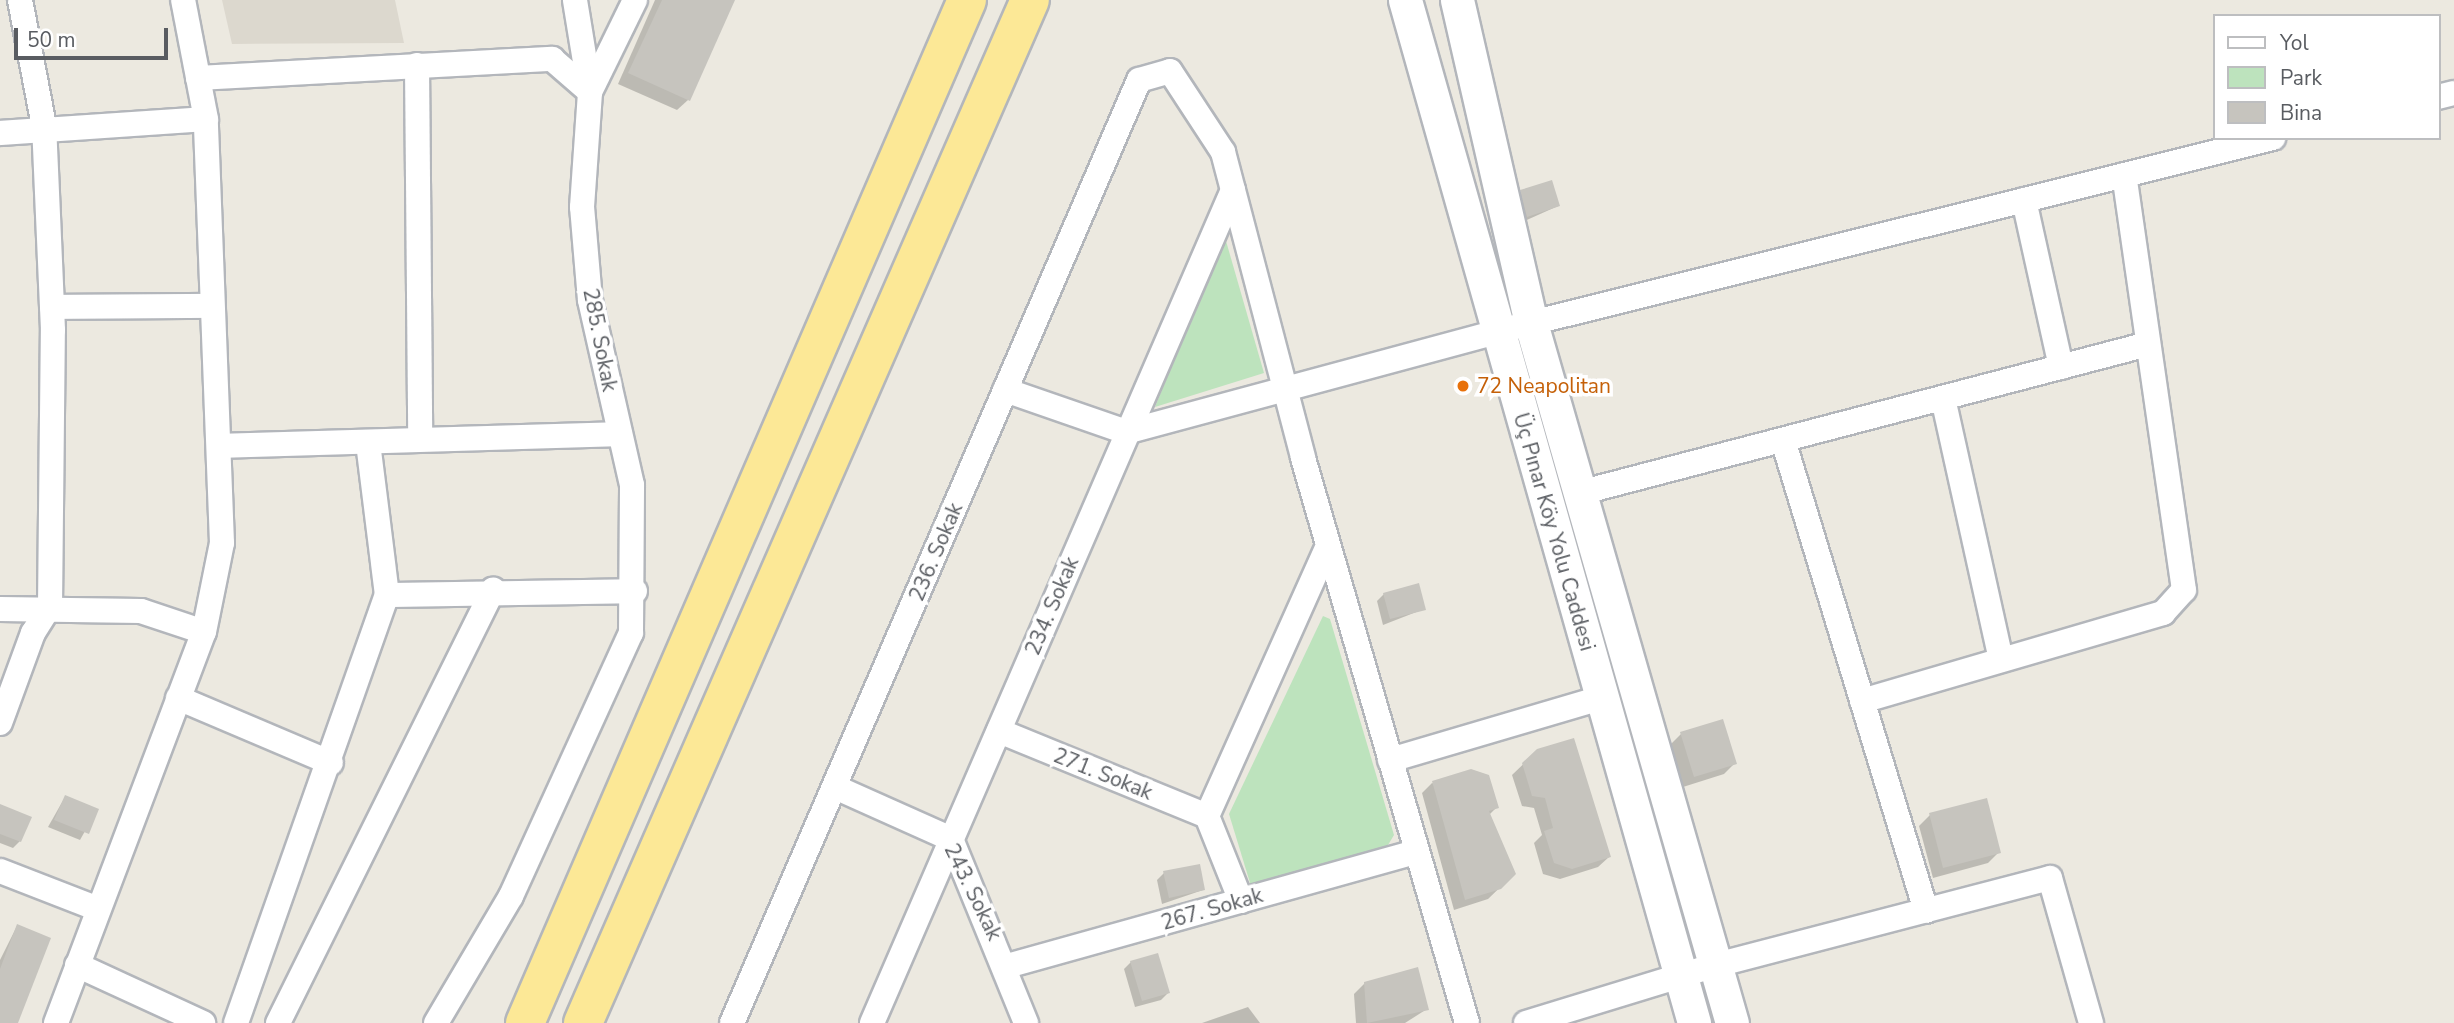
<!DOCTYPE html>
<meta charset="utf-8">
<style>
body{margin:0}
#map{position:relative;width:2454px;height:1023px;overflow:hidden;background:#ece9e0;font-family:"Nunito Sans",sans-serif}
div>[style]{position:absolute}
.education>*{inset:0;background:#dcd8ce}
.green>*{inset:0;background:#bde3bd}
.shadow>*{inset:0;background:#0003}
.building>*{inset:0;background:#c6c4be}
.roads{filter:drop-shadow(2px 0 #b3b6bb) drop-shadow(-2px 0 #b3b6bb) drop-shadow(0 2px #b3b6bb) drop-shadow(0 -2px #b3b6bb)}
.minor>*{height:24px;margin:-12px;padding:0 12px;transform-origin:12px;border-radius:12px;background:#fff}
.secondary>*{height:33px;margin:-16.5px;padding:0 16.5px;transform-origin:16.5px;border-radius:16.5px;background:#fff}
.trunk>*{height:38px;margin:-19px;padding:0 19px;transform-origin:19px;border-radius:19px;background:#fce896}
.dots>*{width:19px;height:19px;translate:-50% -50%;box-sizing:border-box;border:4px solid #fff;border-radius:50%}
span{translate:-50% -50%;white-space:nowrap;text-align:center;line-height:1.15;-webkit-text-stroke:7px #fff;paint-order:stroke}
.street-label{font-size:21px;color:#595c61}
.food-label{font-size:21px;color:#c56008}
.left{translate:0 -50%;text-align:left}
.legend{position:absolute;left:2213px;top:14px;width:228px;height:126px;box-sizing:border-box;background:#fff;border:2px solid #bdbec0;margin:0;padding:9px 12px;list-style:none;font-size:21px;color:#595c61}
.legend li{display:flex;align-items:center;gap:14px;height:35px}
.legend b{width:35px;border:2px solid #bdbec0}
.scale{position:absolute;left:14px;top:28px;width:154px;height:32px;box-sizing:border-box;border:4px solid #595c61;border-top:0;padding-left:9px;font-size:21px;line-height:24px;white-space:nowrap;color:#595c61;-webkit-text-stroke:5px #fff;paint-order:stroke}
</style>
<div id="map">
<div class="education">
<i style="clip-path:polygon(222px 0,395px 0,404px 43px,232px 44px)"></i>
</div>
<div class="green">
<i style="clip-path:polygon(1224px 234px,1264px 373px,1155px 407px)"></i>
<i style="clip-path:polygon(1323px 616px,1330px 619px,1394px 835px,1385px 850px,1251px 886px,1229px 814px)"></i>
</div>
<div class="shadow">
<i style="clip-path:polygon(655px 0,732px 0,688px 100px,677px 110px,618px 84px)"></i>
<i style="clip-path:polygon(1521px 192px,1558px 206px,1520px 223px,1514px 199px)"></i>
<i style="clip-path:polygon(1384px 594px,1424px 609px,1383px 625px,1377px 601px)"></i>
<i style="clip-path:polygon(1681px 734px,1735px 763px,1724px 774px,1683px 787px,1670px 745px)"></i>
<i style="clip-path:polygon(1538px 750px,1609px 857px,1598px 867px,1560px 879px,1543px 874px,1534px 843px,1542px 835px,1534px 808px,1522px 806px,1512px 775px)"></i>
<i style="clip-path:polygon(1432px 783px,1497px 807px,1489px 815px,1514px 874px,1488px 899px,1454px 910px,1422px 793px)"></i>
<i style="clip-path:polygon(65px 797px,97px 810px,80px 840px,48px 827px)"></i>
<i style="clip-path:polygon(0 806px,20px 841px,13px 848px,0 843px)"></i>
<i style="clip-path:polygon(1930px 815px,1999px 852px,1988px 863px,1933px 878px,1919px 826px)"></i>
<i style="clip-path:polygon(1164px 873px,1203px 890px,1162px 904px,1157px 880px)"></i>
<i style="clip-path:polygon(17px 926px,16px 1023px,0 1023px,0 960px)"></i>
<i style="clip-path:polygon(1131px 962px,1168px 993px,1161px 1000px,1135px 1007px,1124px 969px)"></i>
<i style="clip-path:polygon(1365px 983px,1427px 1009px,1405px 1023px,1356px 1023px,1354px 994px)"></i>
<i style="clip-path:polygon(1248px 1007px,1260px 1023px,1202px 1023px)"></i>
</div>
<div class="building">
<i style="clip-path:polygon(662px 0,735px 0,690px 101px,628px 73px)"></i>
<i style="clip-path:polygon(1552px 180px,1560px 206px,1527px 217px,1520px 190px)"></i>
<i style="clip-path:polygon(1419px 583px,1426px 610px,1390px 619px,1383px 593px)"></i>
<i style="clip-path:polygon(1723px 719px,1737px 764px,1694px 777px,1680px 732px)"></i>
<i style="clip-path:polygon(1574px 738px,1611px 857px,1572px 869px,1554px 863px,1544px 831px,1553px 828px,1545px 798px,1532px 796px,1522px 763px,1537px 749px)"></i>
<i style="clip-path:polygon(1471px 769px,1489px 775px,1499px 808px,1489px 811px,1516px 874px,1501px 889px,1465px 900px,1432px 781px)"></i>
<i style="clip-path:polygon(65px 795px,99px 809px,89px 834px,54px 820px)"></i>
<i style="clip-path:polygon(1987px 798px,2001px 853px,1943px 868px,1929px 813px)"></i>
<i style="clip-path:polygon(0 804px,32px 817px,21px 842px,0 834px)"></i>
<i style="clip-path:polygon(1200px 864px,1205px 890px,1169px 898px,1163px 871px)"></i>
<i style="clip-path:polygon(17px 924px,51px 938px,18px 1023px,0 1023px,0 969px)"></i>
<i style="clip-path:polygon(1158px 953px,1170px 993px,1142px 1001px,1130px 961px)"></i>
<i style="clip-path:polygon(1418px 967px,1429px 1010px,1367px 1023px,1364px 982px)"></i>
</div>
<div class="roads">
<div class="minor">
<i style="left:417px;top:65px;width:374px;rotate:89.5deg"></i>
<i style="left:198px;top:78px;width:355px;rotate:-3.1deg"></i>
<i style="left:552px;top:59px;width:50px;rotate:41deg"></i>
<i style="left:590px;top:92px;width:102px;rotate:-63.9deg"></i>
<i style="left:2438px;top:97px;width:16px;rotate:-14deg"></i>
<i style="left:0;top:133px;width:206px;rotate:-3.9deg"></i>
<i style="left:2024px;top:200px;width:171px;rotate:77.5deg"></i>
<i style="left:52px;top:307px;width:160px;rotate:-0.4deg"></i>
<i style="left:1005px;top:390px;width:128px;rotate:19.1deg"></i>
<i style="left:1126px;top:432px;width:419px;rotate:-15.1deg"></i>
<i style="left:1531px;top:323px;width:765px;rotate:-14deg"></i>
<i style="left:1943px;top:398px;width:268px;rotate:77.5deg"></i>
<i style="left:1783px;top:440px;width:492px;rotate:73.1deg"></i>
<i style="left:220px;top:446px;width:400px;rotate:-1.7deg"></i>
<i style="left:1579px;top:493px;width:588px;rotate:-14.67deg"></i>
<i style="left:387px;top:595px;width:248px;rotate:-0.9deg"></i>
<i style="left:0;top:609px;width:141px;rotate:0.8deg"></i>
<i style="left:141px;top:611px;width:66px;rotate:18.4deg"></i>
<i style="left:178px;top:698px;width:166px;rotate:23deg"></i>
<i style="left:1862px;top:701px;width:314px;rotate:-16.3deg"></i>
<i style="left:2163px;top:613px;width:31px;rotate:-48deg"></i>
<i style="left:2184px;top:590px;width:419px;rotate:-98.2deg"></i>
<i style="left:0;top:723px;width:96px;rotate:-69.9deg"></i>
<i style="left:33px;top:633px;width:32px;rotate:-58deg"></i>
<i style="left:50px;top:606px;width:276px;rotate:-89.4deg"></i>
<i style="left:53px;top:330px;width:204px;rotate:-92.5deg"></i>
<i style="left:44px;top:126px;width:128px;rotate:-100.8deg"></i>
<i style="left:999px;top:731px;width:225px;rotate:22.2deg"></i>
<i style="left:1390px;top:760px;width:220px;rotate:-16.4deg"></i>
<i style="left:835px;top:787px;width:127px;rotate:24.1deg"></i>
<i style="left:951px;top:839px;width:199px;rotate:67.8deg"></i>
<i style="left:0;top:871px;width:105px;rotate:21.2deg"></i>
<i style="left:1241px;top:901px;width:92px;rotate:-111.8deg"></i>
<i style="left:1207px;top:816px;width:296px;rotate:-65.9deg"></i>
<i style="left:77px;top:965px;width:139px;rotate:24.7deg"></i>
<i style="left:1007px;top:966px;width:425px;rotate:-15.6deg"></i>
<i style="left:56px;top:1023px;width:418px;rotate:-69.3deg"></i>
<i style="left:204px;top:632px;width:91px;rotate:-78.6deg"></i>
<i style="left:222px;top:543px;width:424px;rotate:-92.2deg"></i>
<i style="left:206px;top:119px;width:121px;rotate:-100.9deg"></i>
<i style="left:236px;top:1023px;width:454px;rotate:-70.6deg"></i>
<i style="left:387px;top:595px;width:153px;rotate:-97.1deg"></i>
<i style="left:278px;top:1023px;width:484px;rotate:-63.6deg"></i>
<i style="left:436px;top:1023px;width:147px;rotate:-59.4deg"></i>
<i style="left:511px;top:896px;width:289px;rotate:-65.5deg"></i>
<i style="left:631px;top:633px;width:148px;rotate:-89.6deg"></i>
<i style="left:632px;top:485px;width:190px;rotate:-102.8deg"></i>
<i style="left:590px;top:300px;width:93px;rotate:-94.9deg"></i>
<i style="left:582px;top:207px;width:115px;rotate:-86deg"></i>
<i style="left:590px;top:92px;width:93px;rotate:-99.3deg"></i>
<i style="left:732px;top:1023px;width:1027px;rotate:-66.65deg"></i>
<i style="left:1139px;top:80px;width:32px;rotate:-16deg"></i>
<i style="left:1170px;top:71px;width:97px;rotate:56.8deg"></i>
<i style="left:1223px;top:152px;width:316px;rotate:75.3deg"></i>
<i style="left:1303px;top:458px;width:588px;rotate:73.81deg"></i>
<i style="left:872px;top:1023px;width:908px;rotate:-66.57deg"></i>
<i style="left:1526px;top:1023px;width:199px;rotate:-17deg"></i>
<i style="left:1716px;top:965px;width:345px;rotate:-14.6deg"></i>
<i style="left:2050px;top:878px;width:151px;rotate:74.2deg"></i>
</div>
<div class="secondary">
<i style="left:1405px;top:0;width:1063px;rotate:74.22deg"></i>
<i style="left:1457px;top:0;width:331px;rotate:77.1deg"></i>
<i style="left:1531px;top:323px;width:728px;rotate:73.98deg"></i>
</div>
<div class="trunk">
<i style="left:525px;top:1023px;width:1114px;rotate:-66.63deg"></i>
<i style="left:583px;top:1023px;width:1116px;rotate:-66.4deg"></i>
</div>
</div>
<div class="dots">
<i style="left:1463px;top:386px;background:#e8710a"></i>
</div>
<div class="street-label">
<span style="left:600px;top:340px;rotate:79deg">285. Sokak</span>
<span style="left:1554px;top:532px;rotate:74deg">Üç Pınar Köy Yolu Caddesi</span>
<span style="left:936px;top:552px;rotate:-67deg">236. Sokak</span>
<span style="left:1052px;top:606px;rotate:-67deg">234. Sokak</span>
<span style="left:1103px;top:774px;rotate:22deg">271. Sokak</span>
<span style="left:973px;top:892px;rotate:64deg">243. Sokak</span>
<span style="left:1212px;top:909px;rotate:-16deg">267. Sokak</span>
</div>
<div class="food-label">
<span class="left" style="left:1477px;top:386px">72 Neapolitan</span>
</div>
<ul class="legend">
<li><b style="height:9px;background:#fff"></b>Yol</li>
<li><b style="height:19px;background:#bde3bd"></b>Park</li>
<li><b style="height:19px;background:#c6c4be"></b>Bina</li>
</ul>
<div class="scale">50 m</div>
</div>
